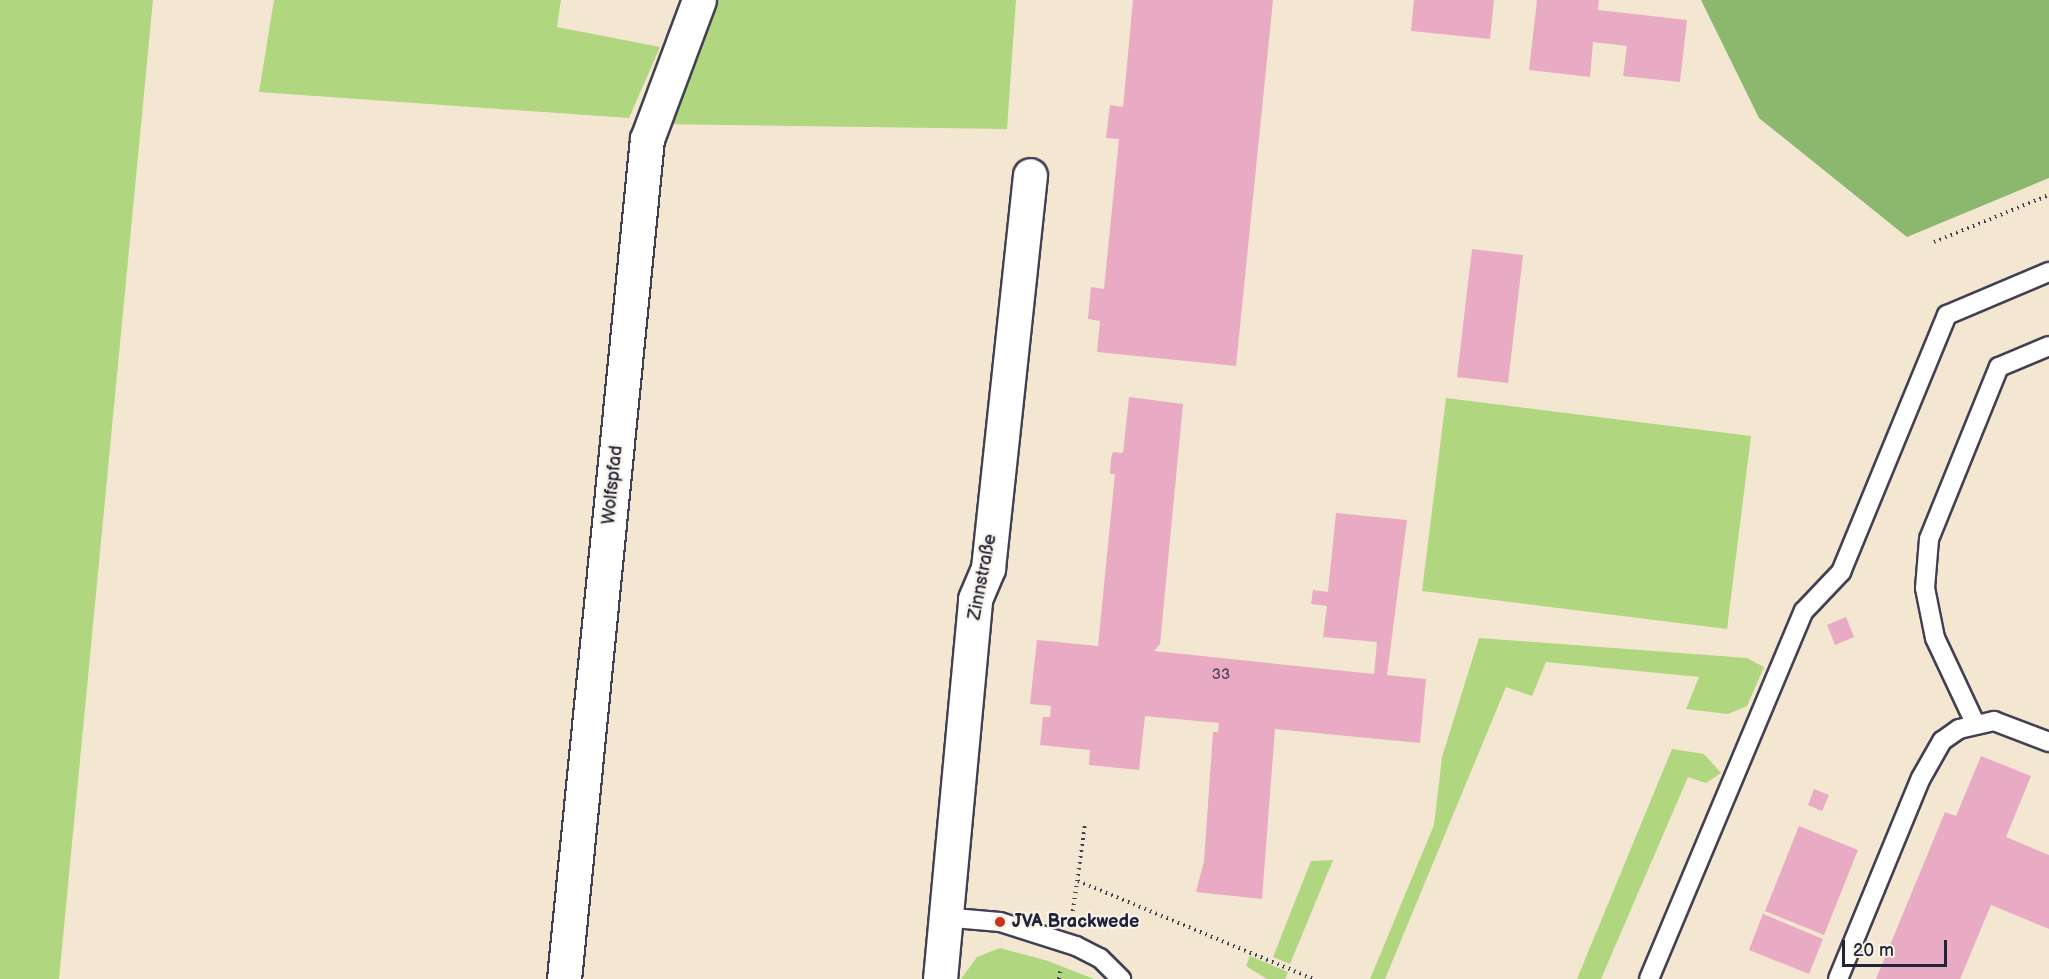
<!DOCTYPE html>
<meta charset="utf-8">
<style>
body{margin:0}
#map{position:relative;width:2049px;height:979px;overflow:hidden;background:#f4e7d2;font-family:"Balsamiq Sans",sans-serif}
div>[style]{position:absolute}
.green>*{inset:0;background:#b0d680}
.forest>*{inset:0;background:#8cb76e}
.building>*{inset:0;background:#e9aac3}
.path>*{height:4px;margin-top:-2px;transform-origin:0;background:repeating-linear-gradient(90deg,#424052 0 1.5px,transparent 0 6px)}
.roads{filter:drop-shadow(2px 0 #424052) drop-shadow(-2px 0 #424052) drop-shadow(0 2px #424052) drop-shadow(0 -2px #424052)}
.service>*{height:18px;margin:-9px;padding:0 9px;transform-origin:9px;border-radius:9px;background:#fff}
.minor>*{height:33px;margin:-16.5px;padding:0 16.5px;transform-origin:16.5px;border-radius:16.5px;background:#fff}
.dots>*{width:16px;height:16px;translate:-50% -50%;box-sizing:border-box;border:3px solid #f7f3e8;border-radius:50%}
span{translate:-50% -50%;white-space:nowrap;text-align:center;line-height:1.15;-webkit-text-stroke:4.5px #f7f3e8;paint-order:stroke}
.number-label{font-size:15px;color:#54445d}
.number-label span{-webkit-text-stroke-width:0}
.street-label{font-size:18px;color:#22223b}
.poi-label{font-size:18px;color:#22223b;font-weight:700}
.left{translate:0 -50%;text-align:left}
.scale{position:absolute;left:1842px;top:940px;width:105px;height:27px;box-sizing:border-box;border:3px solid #22223b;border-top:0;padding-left:8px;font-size:18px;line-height:21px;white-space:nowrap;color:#22223b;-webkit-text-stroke:4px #f7f3e8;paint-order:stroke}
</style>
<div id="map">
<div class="green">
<i style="clip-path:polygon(0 0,153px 0,59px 979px,0 979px)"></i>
<i style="clip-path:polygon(274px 0,561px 0,557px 27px,660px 47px,629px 118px,259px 92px)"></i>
<i style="clip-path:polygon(709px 0,1016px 0,1007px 129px,658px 124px)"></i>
<i style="clip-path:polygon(1446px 398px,1751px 436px,1727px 629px,1422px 591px)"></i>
<i style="clip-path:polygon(1479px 638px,1747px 658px,1764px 667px,1747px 706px,1728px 714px,1686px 709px,1699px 677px,1546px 662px,1532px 696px,1506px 687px,1385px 979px,1370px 979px,1434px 825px,1442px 757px)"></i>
<i style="clip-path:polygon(1672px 749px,1704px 754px,1721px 773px,1706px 783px,1688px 777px,1601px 979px,1577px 979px)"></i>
<i style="clip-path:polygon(1333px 860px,1290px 964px,1273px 957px,1311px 861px)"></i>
<i style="clip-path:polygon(1000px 948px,1048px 961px,1094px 979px,961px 979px,977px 957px)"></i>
<i style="clip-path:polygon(1250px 956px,1288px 972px,1285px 979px,1267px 979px,1246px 966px)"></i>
</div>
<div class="forest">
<i style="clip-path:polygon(1701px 0,2049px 0,2049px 178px,1907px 237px,1759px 118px)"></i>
</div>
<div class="building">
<i style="clip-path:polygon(1133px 0,1273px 0,1236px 366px,1097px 352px,1100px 321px,1088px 319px,1091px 287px,1104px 289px,1119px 139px,1106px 138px,1110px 105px,1123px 107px)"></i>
<i style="clip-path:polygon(1414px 0,1494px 0,1490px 39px,1411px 31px)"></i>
<i style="clip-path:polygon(1537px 0,1599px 0,1598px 10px,1687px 20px,1680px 82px,1623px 76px,1627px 46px,1593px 42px,1590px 77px,1529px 70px)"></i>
<i style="clip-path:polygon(1472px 249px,1523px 255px,1508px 383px,1457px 377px)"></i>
<i style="clip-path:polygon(1129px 397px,1183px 404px,1160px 644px,1154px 651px,1374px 674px,1377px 642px,1323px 637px,1327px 606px,1311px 604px,1313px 590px,1328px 592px,1336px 513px,1407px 520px,1387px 675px,1426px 679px,1420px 743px,1275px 729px,1262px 899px,1196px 892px,1204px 861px,1213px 732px,1218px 732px,1219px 723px,1145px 716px,1139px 770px,1089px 765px,1090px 750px,1040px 745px,1043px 717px,1050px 717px,1051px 706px,1030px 704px,1037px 640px,1098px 646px,1115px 474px,1110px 474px,1111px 459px,1113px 452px,1123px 453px)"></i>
<i style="clip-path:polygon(1846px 617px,1854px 637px,1835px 645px,1827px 625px)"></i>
<i style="clip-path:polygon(1981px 756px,2031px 776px,2006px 837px,2049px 855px,2049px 929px,1991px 905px,1960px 979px,1876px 979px,1945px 812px,1956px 816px)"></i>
<i style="clip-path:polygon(1814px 789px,1829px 795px,1822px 811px,1808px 805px)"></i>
<i style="clip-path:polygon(1799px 826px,1858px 850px,1824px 935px,1765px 911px)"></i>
<i style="clip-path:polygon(1763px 914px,1823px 939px,1809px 974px,1749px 950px)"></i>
</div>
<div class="path">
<i style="left:1934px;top:242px;width:124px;rotate:-22.2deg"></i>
<i style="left:1078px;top:881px;width:256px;rotate:22.6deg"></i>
<i style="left:1072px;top:917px;width:93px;rotate:-82deg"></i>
<i style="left:1059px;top:979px;width:11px;rotate:-80deg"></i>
</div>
<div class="roads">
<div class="service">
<i style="left:1975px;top:723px;width:94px;rotate:-115.2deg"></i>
<i style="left:1935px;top:638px;width:51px;rotate:-101.3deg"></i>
<i style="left:1925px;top:588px;width:49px;rotate:-85.3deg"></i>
<i style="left:1929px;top:539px;width:186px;rotate:-67.9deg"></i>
<i style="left:1999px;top:367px;width:54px;rotate:-22.8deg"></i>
<i style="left:942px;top:917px;width:58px;rotate:4.9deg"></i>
<i style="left:1000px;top:922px;width:80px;rotate:17.5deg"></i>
<i style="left:1076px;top:946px;width:27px;rotate:27deg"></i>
<i style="left:1100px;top:958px;width:30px;rotate:45deg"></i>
<i style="left:1649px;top:979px;width:399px;rotate:-67.2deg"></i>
<i style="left:1804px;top:611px;width:54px;rotate:-46.5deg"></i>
<i style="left:1841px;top:572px;width:278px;rotate:-67.6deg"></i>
<i style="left:1947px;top:315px;width:111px;rotate:-22.9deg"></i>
<i style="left:1838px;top:979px;width:217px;rotate:-67.6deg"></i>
<i style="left:1921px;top:778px;width:43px;rotate:-60.4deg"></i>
<i style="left:1942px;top:741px;width:21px;rotate:-35deg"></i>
<i style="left:1959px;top:729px;width:36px;rotate:-13deg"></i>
<i style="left:1994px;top:721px;width:59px;rotate:20.9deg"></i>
</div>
<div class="minor">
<i style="left:564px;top:979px;width:844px;rotate:-84.36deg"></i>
<i style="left:647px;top:139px;width:148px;rotate:-69.5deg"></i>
<i style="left:940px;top:979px;width:382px;rotate:-84.7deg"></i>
<i style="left:975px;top:599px;width:34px;rotate:-67deg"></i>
<i style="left:988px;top:568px;width:395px;rotate:-83.9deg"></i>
</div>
</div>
<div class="dots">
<i style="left:1000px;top:922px;background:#c8321e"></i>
</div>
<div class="number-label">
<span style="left:1221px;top:675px">33</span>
</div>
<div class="street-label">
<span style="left:613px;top:485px;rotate:-84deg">Wolfspfad</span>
<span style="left:983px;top:577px;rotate:-79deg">Zinnstraße</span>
</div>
<div class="poi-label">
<span class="left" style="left:1012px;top:922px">JVA Brackwede</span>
</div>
<div class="scale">20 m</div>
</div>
